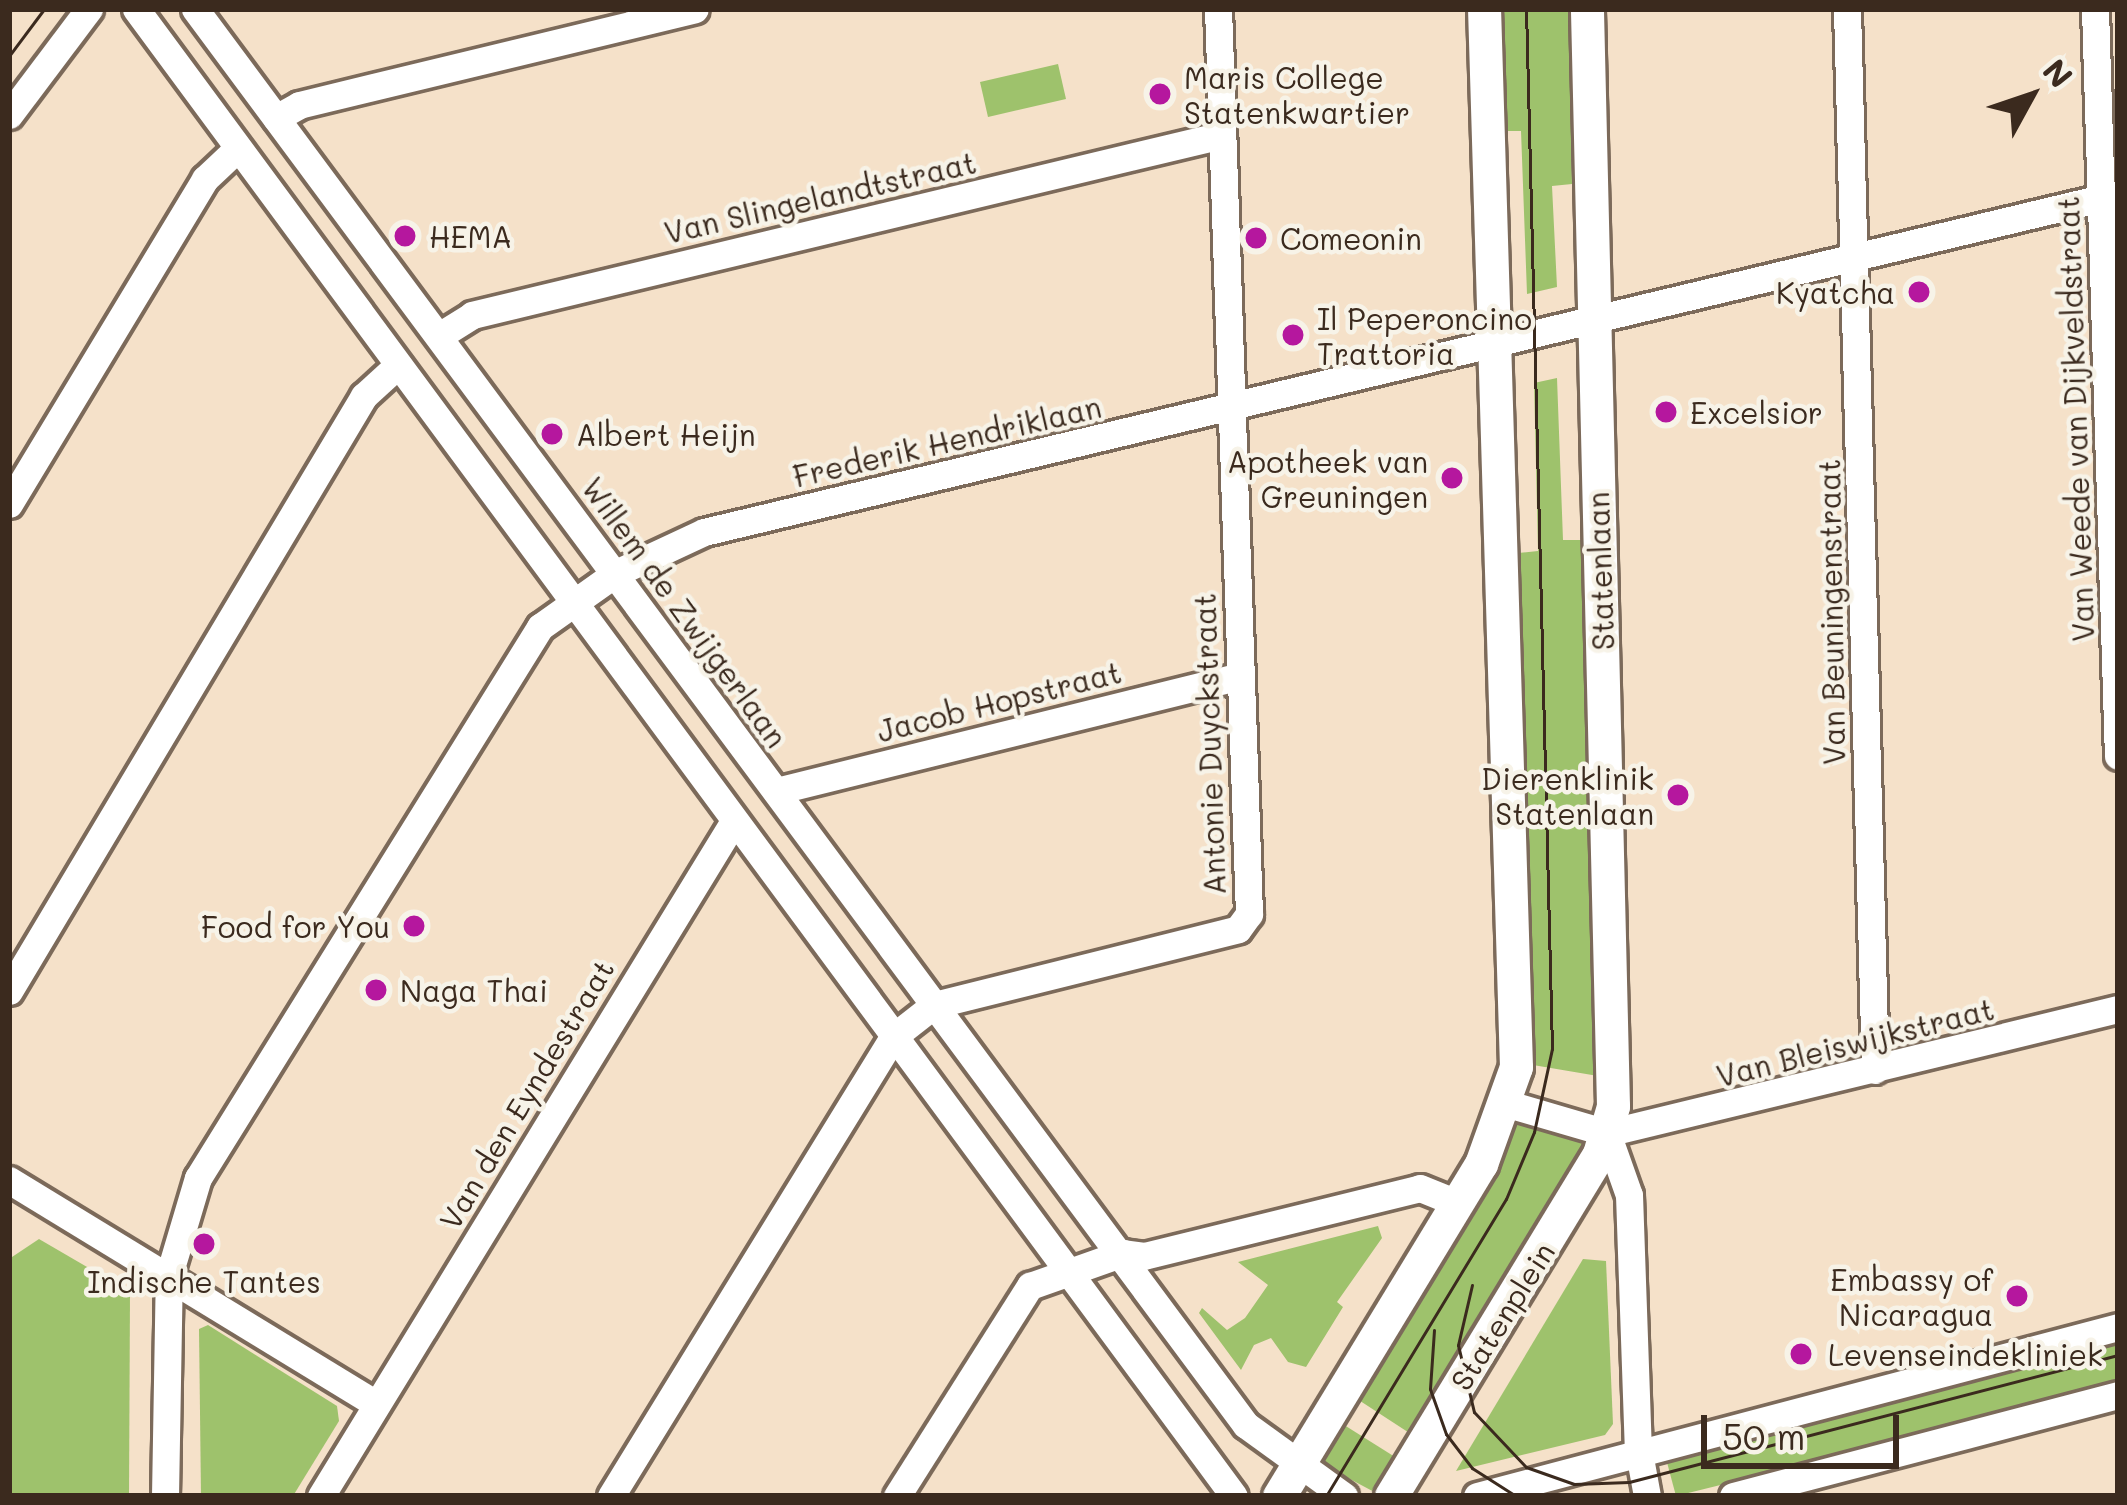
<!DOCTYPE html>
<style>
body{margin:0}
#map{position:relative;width:2127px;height:1505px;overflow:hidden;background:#f5e1c9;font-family:Mali,sans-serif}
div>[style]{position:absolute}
.green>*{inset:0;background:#9ec26c}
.roads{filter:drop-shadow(3px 0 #7c6a5a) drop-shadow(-3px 0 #7c6a5a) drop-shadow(0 3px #7c6a5a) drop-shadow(0 -3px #7c6a5a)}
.minor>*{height:27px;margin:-13.5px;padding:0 13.5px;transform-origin:13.5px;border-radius:13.5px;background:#fff}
.tertiary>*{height:33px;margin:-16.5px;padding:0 16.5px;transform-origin:16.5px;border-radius:16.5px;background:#fff}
.tram>*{height:3px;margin:-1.5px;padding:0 1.5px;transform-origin:1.5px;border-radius:1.5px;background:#3b2a1e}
.dots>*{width:33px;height:33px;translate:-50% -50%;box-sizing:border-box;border:6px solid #f7f3e8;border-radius:50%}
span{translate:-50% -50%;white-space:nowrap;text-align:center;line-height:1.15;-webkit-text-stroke:9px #f7f3e8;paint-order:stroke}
.poi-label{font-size:30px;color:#3b2a1e}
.left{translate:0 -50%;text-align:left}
.right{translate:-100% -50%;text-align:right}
.street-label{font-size:30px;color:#3b2a1e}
.frame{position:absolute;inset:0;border:12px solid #3b2a1e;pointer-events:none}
.north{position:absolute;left:1971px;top:36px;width:120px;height:120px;-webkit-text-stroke:9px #f7f3e8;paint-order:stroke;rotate:50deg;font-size:33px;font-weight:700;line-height:48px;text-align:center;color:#3b2a1e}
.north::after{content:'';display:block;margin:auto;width:42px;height:54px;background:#3b2a1e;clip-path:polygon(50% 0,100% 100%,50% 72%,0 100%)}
.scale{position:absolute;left:1701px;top:1415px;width:198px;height:54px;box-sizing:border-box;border:6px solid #3b2a1e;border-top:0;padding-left:15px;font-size:36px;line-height:42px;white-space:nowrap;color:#3b2a1e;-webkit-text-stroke:9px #f7f3e8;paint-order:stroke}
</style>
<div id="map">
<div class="green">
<i style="clip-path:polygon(1502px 9px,1569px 9px,1572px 184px,1552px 186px,1557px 287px,1527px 294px,1521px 131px,1506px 131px)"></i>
<i style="clip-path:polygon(1058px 64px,1066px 99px,988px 117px,980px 82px)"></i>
<i style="clip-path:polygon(1557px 378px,1563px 540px,1583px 540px,1598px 1076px,1533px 1065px,1518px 553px,1538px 551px,1534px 383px)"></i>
<i style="clip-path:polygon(1515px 1123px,1587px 1144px,1417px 1438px,1351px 1395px)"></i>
<i style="clip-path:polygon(1378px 1226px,1382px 1238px,1337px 1302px,1343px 1307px,1306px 1367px,1288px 1362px,1271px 1338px,1254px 1345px,1241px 1370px,1199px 1313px,1202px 1308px,1227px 1330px,1245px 1318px,1268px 1285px,1238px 1262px)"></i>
<i style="clip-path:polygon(39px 1239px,130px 1292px,129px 1496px,9px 1496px,9px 1259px)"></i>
<i style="clip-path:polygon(1583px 1259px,1606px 1261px,1613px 1424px,1605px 1435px,1456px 1471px)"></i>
<i style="clip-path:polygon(208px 1325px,337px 1406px,339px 1421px,293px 1496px,201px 1496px,199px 1329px)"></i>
<i style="clip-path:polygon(2118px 1337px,2118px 1387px,1676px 1496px,1665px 1455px)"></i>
<i style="clip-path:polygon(1333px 1418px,1403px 1462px,1378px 1494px,1318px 1462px)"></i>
</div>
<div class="roads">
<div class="minor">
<i style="left:136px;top:9px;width:1848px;rotate:53.56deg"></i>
<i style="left:195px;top:9px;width:1763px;rotate:53.42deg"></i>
<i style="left:1246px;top:1425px;width:121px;rotate:35.9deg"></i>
<i style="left:1847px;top:9px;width:1061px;rotate:88.49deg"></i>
<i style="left:2095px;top:9px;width:747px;rotate:88.24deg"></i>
<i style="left:9px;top:115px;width:133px;rotate:-53deg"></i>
<i style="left:276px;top:118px;width:26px;rotate:-29deg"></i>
<i style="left:299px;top:105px;width:407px;rotate:-13.6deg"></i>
<i style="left:439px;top:336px;width:39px;rotate:-32deg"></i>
<i style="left:472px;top:315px;width:771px;rotate:-13.5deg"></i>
<i style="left:9px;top:504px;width:380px;rotate:-58.9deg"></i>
<i style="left:205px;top:179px;width:45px;rotate:-43.2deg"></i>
<i style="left:776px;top:791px;width:476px;rotate:-13.9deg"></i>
<i style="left:9px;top:991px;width:693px;rotate:-59.18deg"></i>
<i style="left:364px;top:396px;width:46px;rotate:-42.4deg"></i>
<i style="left:1508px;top:1104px;width:103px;rotate:16.3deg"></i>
<i style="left:1607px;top:1133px;width:526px;rotate:-13.64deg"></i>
<i style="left:1607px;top:1133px;width:66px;rotate:70.5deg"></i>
<i style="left:1629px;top:1195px;width:252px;rotate:88deg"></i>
<i style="left:1638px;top:1447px;width:50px;rotate:79.6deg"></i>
<i style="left:9px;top:1180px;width:430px;rotate:31.4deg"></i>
<i style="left:165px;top:1496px;width:221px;rotate:-89deg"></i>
<i style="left:169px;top:1275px;width:101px;rotate:-73.4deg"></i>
<i style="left:198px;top:1178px;width:649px;rotate:-58.17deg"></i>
<i style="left:540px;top:627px;width:93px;rotate:-35.4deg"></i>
<i style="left:616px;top:573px;width:97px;rotate:-25deg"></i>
<i style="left:704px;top:532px;width:1454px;rotate:-13.44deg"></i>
<i style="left:321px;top:1496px;width:791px;rotate:-58.54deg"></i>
<i style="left:611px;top:1496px;width:539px;rotate:-58.43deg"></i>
<i style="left:893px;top:1037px;width:52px;rotate:-38deg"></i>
<i style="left:934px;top:1005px;width:313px;rotate:-14deg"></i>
<i style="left:1238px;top:929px;width:19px;rotate:-54deg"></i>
<i style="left:1249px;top:914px;width:906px;rotate:-91.96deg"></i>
<i style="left:897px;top:1496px;width:249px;rotate:-57.7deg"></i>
<i style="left:1030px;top:1286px;width:99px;rotate:-19.5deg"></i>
<i style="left:1123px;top:1253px;width:21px;rotate:8deg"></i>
<i style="left:1144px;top:1256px;width:284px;rotate:-13.8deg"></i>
<i style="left:1420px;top:1188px;width:40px;rotate:22deg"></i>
<i style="left:1477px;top:1496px;width:663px;rotate:-14.77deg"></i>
<i style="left:1733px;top:1496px;width:398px;rotate:-14.7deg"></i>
</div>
<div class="tertiary">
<i style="left:1279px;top:1496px;width:389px;rotate:-58.7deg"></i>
<i style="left:1481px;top:1164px;width:103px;rotate:-70.2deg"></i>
<i style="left:1516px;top:1067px;width:1058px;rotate:-91.73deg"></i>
<i style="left:1391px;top:1496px;width:400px;rotate:-58.7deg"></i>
<i style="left:1599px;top:1154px;width:50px;rotate:-73.7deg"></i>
<i style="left:1613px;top:1106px;width:1097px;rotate:-91.36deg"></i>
</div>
</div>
<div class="tram">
<i style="left:9px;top:56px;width:59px;rotate:-53.3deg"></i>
<i style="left:1472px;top:1285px;width:62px;rotate:103.1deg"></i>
<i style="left:1458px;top:1345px;width:69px;rotate:76.6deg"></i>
<i style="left:1474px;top:1412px;width:76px;rotate:46.6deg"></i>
<i style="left:1526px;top:1467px;width:51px;rotate:19.5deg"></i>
<i style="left:1574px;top:1484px;width:55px;rotate:-2.1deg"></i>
<i style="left:1629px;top:1482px;width:505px;rotate:-14.56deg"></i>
<i style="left:1434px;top:1330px;width:59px;rotate:93.9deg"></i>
<i style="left:1430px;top:1389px;width:48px;rotate:70.4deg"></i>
<i style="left:1446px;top:1434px;width:43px;rotate:52.6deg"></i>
<i style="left:1472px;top:1468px;width:52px;rotate:32.5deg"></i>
<i style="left:1326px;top:1496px;width:347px;rotate:-58.8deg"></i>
<i style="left:1506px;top:1199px;width:73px;rotate:-67.3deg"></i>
<i style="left:1534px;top:1132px;width:85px;rotate:-77.8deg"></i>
<i style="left:1552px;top:1049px;width:1040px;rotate:-91.43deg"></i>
</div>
<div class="dots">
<i style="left:1160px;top:94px;background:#b5179e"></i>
<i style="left:405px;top:236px;background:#b5179e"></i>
<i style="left:1256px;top:238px;background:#b5179e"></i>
<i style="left:1919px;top:292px;background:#b5179e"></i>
<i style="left:1293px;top:335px;background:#b5179e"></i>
<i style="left:1666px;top:412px;background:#b5179e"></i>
<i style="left:552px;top:434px;background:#b5179e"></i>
<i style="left:1452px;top:478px;background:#b5179e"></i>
<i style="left:1678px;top:795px;background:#b5179e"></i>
<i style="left:414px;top:926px;background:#b5179e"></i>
<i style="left:376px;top:990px;background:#b5179e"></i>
<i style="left:204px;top:1244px;background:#b5179e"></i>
<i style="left:2017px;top:1296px;background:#b5179e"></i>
<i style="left:1801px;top:1354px;background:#b5179e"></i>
</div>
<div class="poi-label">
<span class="left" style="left:1184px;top:94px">Maris College<br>Statenkwartier</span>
<span class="left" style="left:429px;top:236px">HEMA</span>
<span class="left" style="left:1280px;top:238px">Comeonin</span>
<span class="right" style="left:1895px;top:292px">Kyatcha</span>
<span class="left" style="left:1317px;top:335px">Il Peperoncino<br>Trattoria</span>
<span class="left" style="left:1690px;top:412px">Excelsior</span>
<span class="left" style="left:576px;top:434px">Albert Heijn</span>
<span class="right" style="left:1428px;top:478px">Apotheek van<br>Greuningen</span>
<span class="right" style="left:1654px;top:795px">Dierenklinik<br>Statenlaan</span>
<span class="right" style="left:390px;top:926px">Food for You</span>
<span class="left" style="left:400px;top:990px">Naga Thai</span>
<span class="right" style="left:1993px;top:1296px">Embassy of<br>Nicaragua</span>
<span style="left:204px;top:1281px">Indische Tantes</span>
<span class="left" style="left:1828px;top:1354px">Levenseindekliniek</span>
</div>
<div class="street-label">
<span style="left:820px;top:197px;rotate:-13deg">Van Slingelandtstraat</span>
<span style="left:2075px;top:419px;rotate:-92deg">Van Weede van Dijkveldstraat</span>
<span style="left:947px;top:441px;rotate:-13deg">Frederik Hendriklaan</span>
<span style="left:1600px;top:571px;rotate:-92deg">Statenlaan</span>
<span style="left:685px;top:612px;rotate:54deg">Willem de Zwijgerlaan</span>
<span style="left:1831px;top:612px;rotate:-91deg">Van Beuningenstraat</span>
<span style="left:999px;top:701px;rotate:-14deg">Jacob Hopstraat</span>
<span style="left:1209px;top:744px;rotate:-92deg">Antonie Duyckstraat</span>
<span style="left:1855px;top:1042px;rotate:-14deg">Van Bleiswijkstraat</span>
<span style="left:526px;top:1094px;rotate:-59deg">Van den Eyndestraat</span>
<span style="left:1502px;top:1316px;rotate:-58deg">Statenplein</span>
</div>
<div class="frame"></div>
<div class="north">N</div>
<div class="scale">50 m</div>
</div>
